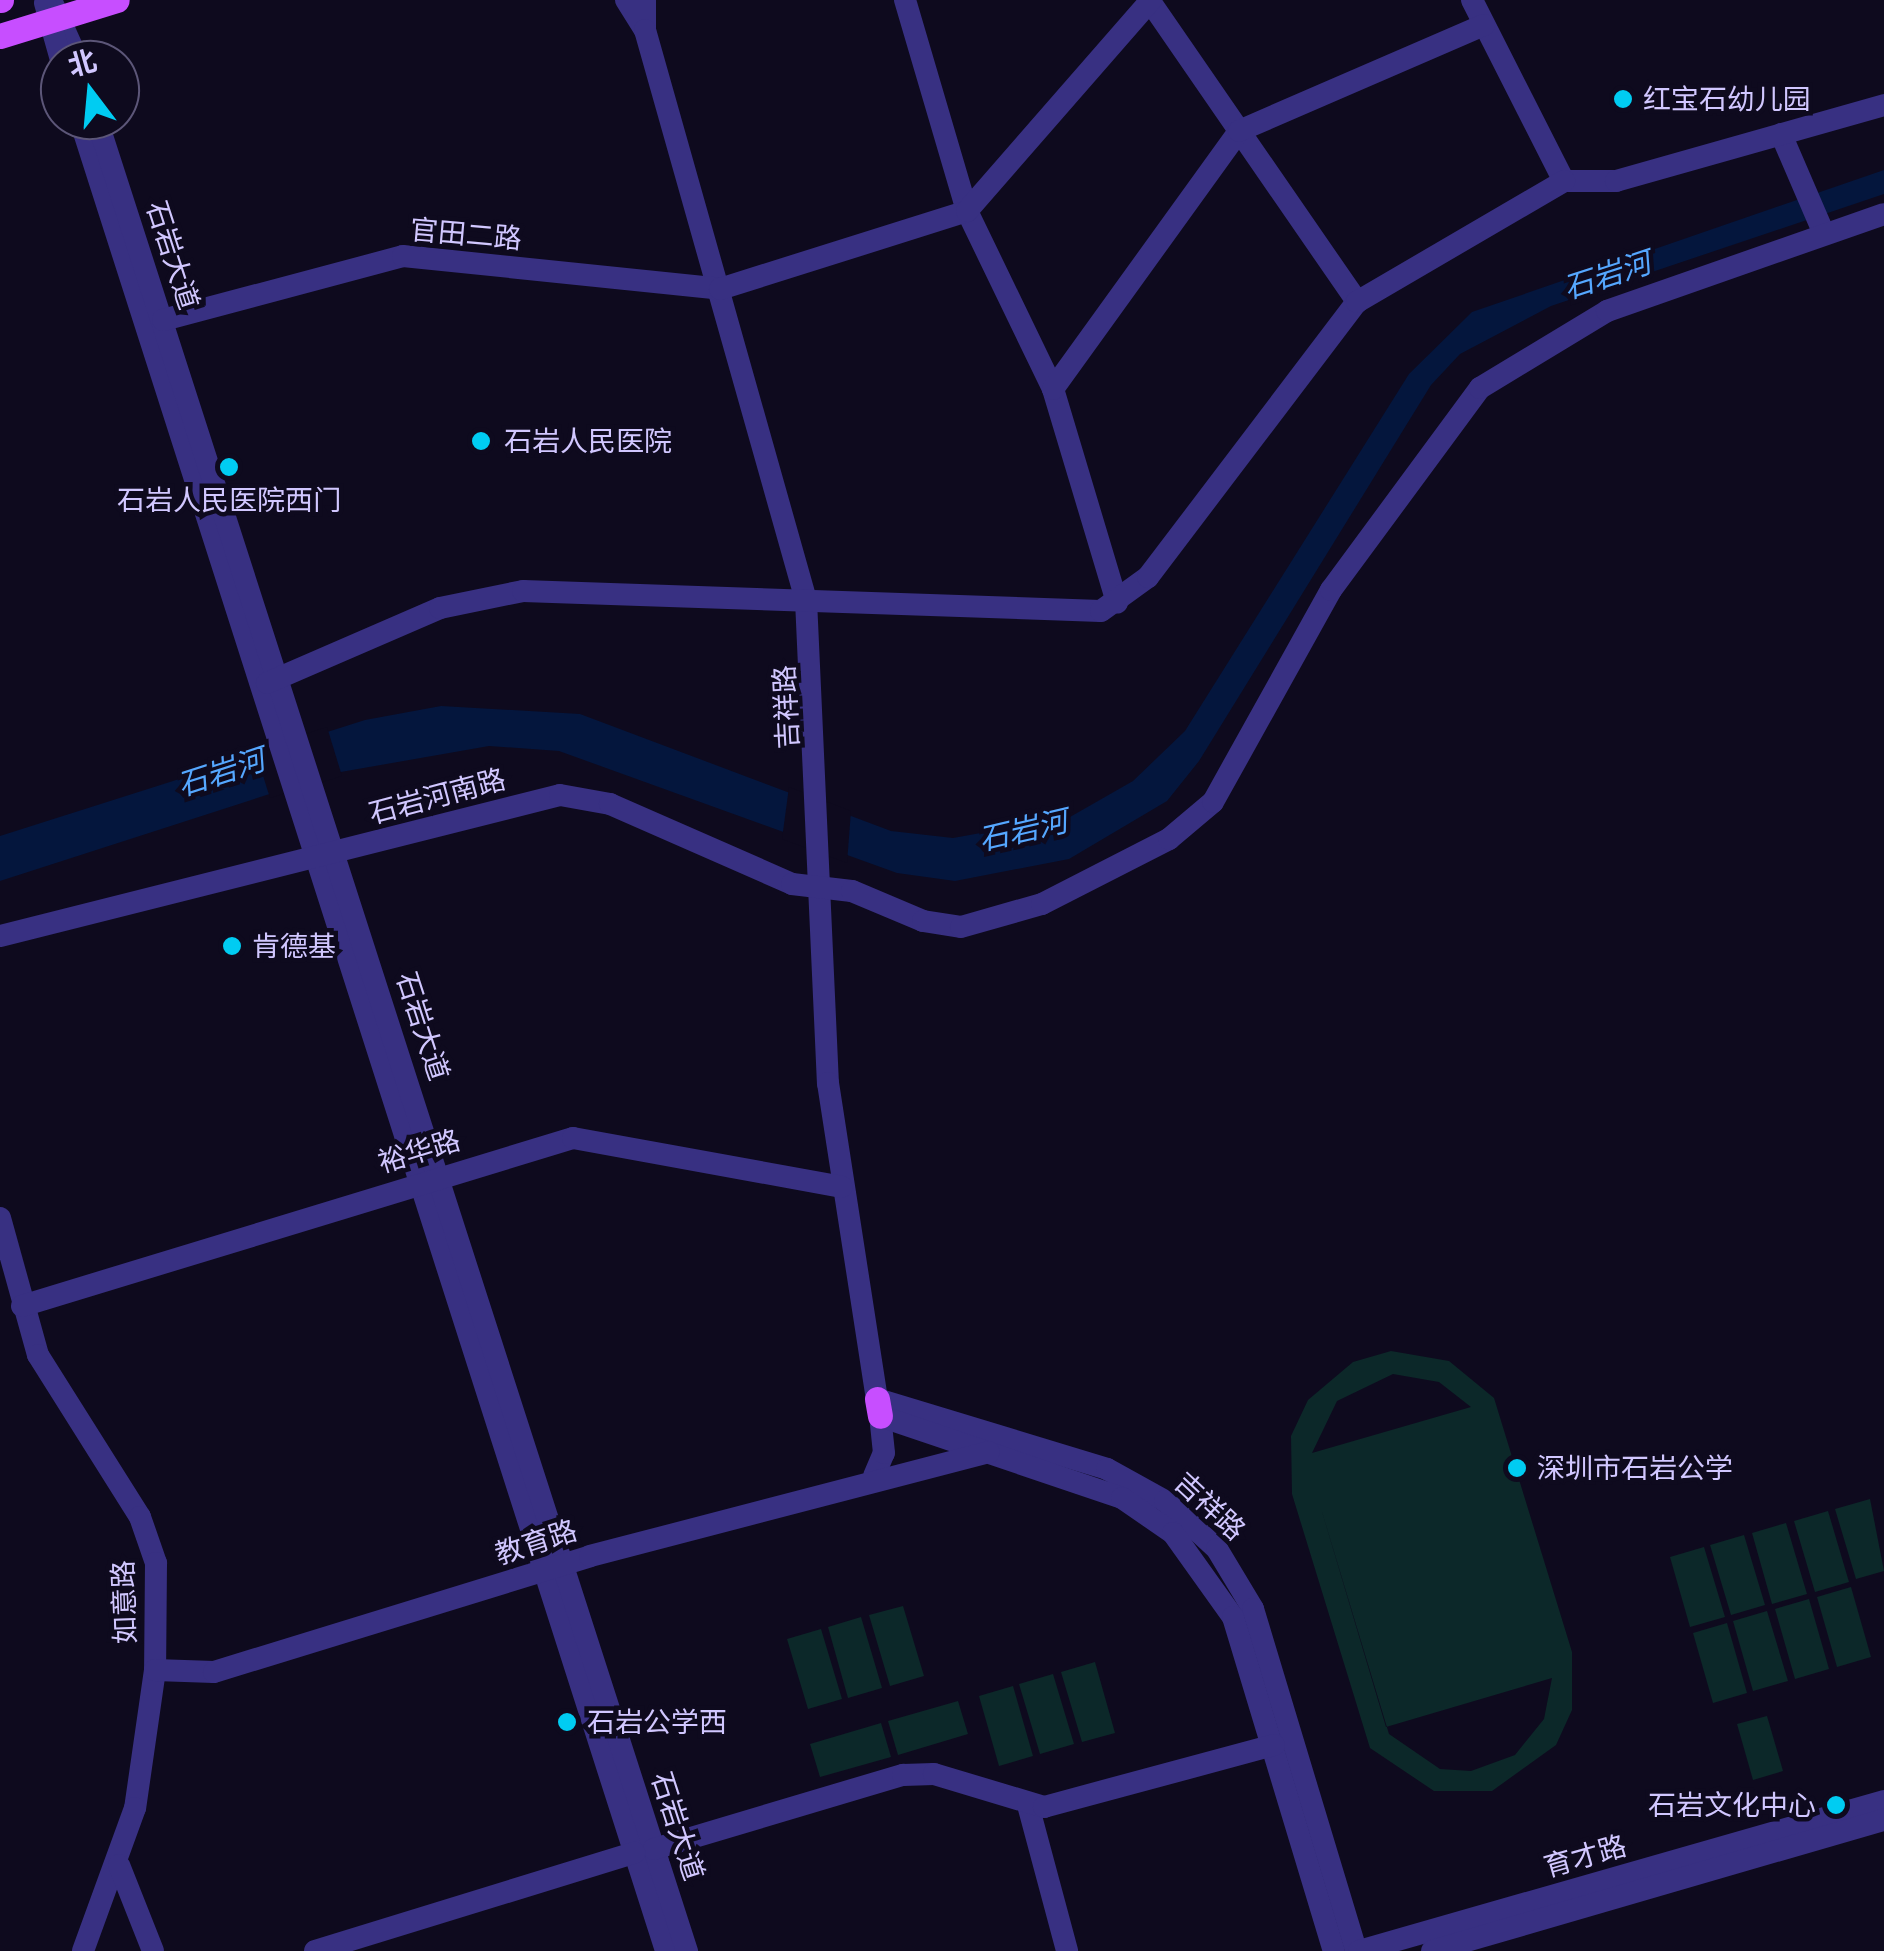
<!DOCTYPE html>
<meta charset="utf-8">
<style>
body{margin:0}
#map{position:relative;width:1884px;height:1951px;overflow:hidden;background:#0e0a1e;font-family:Inter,"Noto Sans SC",sans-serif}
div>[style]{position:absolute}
.green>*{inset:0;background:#0c2829}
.water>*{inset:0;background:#04163d}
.pier>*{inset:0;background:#0e0a1e}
.minor>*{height:22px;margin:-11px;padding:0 11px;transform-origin:11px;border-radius:11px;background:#383082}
.major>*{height:25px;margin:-12.5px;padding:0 12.5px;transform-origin:12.5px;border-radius:12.5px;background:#c74eff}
.dots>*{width:28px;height:28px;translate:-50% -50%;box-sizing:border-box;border:5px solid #0e0a1e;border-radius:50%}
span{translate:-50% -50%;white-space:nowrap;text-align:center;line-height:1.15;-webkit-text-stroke:9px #0e0a1e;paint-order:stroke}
.poi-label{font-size:28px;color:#d1c7ff}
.left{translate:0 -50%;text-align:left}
.right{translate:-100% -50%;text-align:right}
.street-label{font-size:28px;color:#d1c7ff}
.water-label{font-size:30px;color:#55a7ff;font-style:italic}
.north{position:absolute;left:40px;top:40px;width:100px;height:100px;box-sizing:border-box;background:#0e0a1e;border:2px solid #5c5678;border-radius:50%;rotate:344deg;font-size:28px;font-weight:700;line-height:40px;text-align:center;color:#d1c7ff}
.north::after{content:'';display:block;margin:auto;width:35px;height:45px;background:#00ccf2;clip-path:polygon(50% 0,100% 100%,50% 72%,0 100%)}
</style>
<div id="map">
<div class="green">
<i style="clip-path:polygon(evenodd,1391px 1351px,1449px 1361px,1494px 1398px,1572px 1652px,1572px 1710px,1556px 1745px,1492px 1791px,1434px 1791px,1370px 1748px,1292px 1494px,1291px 1436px,1308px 1400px,1353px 1362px,1391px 1351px,1393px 1374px,1439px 1382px,1471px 1407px,1312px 1453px,1337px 1401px,1393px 1374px,1391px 1351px,1320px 1505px,1386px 1727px,1552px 1678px,1544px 1719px,1515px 1755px,1471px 1771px,1440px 1769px,1389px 1734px,1320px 1505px)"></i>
<i style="clip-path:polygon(1870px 1499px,1884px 1571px,1856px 1579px,1835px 1509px)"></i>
<i style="clip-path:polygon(1828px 1511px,1849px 1582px,1815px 1592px,1794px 1521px)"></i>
<i style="clip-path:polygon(1786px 1523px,1807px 1594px,1772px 1604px,1752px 1533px)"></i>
<i style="clip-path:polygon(1744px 1535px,1765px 1605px,1731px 1615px,1710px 1545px)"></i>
<i style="clip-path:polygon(1704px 1547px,1725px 1617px,1690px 1627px,1670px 1557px)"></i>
<i style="clip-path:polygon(1851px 1587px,1871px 1657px,1837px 1667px,1817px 1597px)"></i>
<i style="clip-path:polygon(1809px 1599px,1829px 1669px,1795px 1679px,1775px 1609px)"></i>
<i style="clip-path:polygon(903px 1606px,924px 1676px,890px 1686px,869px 1615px)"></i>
<i style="clip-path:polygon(1767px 1611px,1788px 1681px,1753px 1691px,1733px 1621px)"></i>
<i style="clip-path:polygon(861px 1617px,882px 1688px,848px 1698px,828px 1627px)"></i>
<i style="clip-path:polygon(1727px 1623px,1747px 1693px,1713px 1703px,1693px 1633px)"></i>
<i style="clip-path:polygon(821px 1629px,842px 1699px,808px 1709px,787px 1639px)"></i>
<i style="clip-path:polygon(1095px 1662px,1115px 1733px,1082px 1742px,1061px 1672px)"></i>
<i style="clip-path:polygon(1053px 1674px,1074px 1744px,1040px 1754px,1019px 1684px)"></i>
<i style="clip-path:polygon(1013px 1686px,1033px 1756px,999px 1766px,979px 1696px)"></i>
<i style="clip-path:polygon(958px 1701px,968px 1734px,898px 1755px,888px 1721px)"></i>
<i style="clip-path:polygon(1767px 1716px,1783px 1771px,1753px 1780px,1737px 1724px)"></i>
<i style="clip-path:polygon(881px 1723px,891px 1757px,820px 1777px,810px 1744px)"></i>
</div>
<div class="water">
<i style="clip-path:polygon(1884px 170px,1884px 194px,1551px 306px,1460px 354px,1431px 385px,1199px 761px,1167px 801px,1069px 859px,955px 881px,897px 873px,559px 751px,489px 746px,335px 773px,0 881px,0 836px,365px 720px,441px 706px,580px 714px,891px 831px,953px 838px,1070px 817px,1133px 781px,1185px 731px,1409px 374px,1472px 312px)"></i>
</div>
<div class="pier">
<i style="clip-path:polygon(327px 727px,342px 776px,270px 798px,255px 750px)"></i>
<i style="clip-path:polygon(789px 787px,851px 811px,847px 863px,782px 839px)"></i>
</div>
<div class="minor">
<i style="left:51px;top:0;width:66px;rotate:65.8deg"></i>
<i style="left:626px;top:0;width:36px;rotate:58deg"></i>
<i style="left:645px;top:0;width:30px;rotate:90deg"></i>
<i style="left:645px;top:30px;width:592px;rotate:74.23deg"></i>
<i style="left:806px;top:600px;width:484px;rotate:87.4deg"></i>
<i style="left:828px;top:1083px;width:320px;rotate:81.2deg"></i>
<i style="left:877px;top:1399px;width:240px;rotate:16.9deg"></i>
<i style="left:1107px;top:1469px;width:66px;rotate:28.9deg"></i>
<i style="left:1165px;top:1501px;width:71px;rotate:42.7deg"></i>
<i style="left:1217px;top:1549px;width:70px;rotate:59deg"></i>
<i style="left:1253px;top:1609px;width:357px;rotate:73.2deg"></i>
<i style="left:905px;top:0;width:220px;rotate:73.6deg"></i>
<i style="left:967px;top:211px;width:198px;rotate:64.2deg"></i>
<i style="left:1053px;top:389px;width:223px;rotate:73.3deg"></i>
<i style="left:1149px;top:0;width:367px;rotate:55.4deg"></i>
<i style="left:1472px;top:0;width:203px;rotate:63.1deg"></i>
<i style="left:45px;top:3px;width:59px;rotate:74.3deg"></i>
<i style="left:80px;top:120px;width:1922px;rotate:72.25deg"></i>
<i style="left:97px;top:120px;width:1924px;rotate:72.14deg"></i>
<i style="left:1781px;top:134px;width:109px;rotate:66.7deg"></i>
<i style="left:1564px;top:181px;width:52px"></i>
<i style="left:1616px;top:181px;width:279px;rotate:-15.8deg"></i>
<i style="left:163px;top:320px;width:248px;rotate:-14.9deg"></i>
<i style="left:403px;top:256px;width:319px;rotate:5.9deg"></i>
<i style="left:720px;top:289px;width:259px;rotate:-17.5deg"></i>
<i style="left:967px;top:211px;width:280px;rotate:-48.9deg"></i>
<i style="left:1053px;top:389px;width:318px;rotate:-54.2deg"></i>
<i style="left:1239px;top:131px;width:267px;rotate:-23.4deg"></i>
<i style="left:267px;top:683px;width:189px;rotate:-23.4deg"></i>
<i style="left:440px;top:608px;width:85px;rotate:-11.6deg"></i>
<i style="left:523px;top:591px;width:578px;rotate:1.98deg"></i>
<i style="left:1101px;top:611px;width:58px;rotate:-35.9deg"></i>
<i style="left:1148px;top:577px;width:345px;rotate:-52.8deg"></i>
<i style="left:1357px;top:302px;width:240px;rotate:-30.3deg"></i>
<i style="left:0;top:936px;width:577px;rotate:-14.13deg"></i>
<i style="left:560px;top:795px;width:51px;rotate:10.2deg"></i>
<i style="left:610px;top:804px;width:199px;rotate:23.7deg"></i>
<i style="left:792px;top:884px;width:60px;rotate:6.7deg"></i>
<i style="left:852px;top:891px;width:77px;rotate:22.9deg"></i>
<i style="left:923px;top:921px;width:38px;rotate:9deg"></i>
<i style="left:961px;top:927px;width:84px;rotate:-15.9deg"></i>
<i style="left:1042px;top:904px;width:143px;rotate:-27.1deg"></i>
<i style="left:1169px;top:839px;width:57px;rotate:-40.1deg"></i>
<i style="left:1213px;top:802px;width:243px;rotate:-60.9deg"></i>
<i style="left:1331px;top:590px;width:251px;rotate:-53.6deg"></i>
<i style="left:1480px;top:388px;width:149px;rotate:-31.2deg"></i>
<i style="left:1607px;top:311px;width:293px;rotate:-19.3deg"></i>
<i style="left:0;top:1218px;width:142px;rotate:74.5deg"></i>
<i style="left:38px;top:1355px;width:191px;rotate:57.8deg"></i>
<i style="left:140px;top:1517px;width:49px;rotate:70.8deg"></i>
<i style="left:156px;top:1563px;width:107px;rotate:90.5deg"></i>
<i style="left:155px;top:1670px;width:139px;rotate:98.2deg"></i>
<i style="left:135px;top:1808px;width:152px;rotate:110deg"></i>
<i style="left:22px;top:1306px;width:576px;rotate:-16.96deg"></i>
<i style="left:573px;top:1138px;width:273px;rotate:10.3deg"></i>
<i style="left:874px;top:1476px;width:25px;rotate:-67deg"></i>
<i style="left:884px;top:1453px;width:37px;rotate:-96deg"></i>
<i style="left:880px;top:1416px;width:256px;rotate:18.7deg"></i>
<i style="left:1122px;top:1498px;width:62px;rotate:34.5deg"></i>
<i style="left:1173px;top:1533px;width:103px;rotate:54.5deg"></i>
<i style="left:1233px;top:1617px;width:349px;rotate:73.2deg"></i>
<i style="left:155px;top:1670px;width:59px;rotate:1.9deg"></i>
<i style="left:214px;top:1672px;width:393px;rotate:-17.1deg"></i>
<i style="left:590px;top:1556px;width:412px;rotate:-14.6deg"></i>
<i style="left:1028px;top:1805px;width:151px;rotate:75deg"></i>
<i style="left:654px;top:1849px;width:260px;rotate:-16.6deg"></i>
<i style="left:903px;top:1775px;width:31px;rotate:-2deg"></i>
<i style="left:934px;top:1774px;width:115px;rotate:16.7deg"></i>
<i style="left:1044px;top:1807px;width:238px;rotate:-15.1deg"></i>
<i style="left:119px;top:1865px;width:92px;rotate:68.4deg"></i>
<i style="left:315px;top:1951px;width:334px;rotate:-17.1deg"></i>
<i style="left:1359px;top:1951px;width:546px;rotate:-15.95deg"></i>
<i style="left:1432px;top:1951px;width:471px;rotate:-16.2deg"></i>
</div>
<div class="major">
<i style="left:0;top:0;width:1px"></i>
<i style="left:0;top:36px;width:122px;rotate:-17.1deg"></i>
<i style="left:877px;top:1399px;width:17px;rotate:80deg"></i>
</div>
<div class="dots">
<i style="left:1623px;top:99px;background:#00ccf2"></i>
<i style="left:481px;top:441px;background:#00ccf2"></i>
<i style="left:229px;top:467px;background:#00ccf2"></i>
<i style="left:232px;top:946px;background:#00ccf2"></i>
<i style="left:1517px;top:1468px;background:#00ccf2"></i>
<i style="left:567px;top:1722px;background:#00ccf2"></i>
<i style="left:1836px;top:1805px;background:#00ccf2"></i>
</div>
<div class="poi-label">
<span class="left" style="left:1643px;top:99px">红宝石幼儿园</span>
<span class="left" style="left:504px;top:441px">石岩人民医院</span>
<span style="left:229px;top:500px">石岩人民医院西门</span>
<span class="left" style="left:252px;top:946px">肯德基</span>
<span class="left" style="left:1537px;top:1468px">深圳市石岩公学</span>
<span class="left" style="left:587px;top:1722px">石岩公学西</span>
<span class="right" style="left:1816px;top:1805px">石岩文化中心</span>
</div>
<div class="street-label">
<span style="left:466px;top:234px;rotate:5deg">官田二路</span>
<span style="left:173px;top:255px;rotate:72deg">石岩大道</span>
<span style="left:786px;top:707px;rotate:-93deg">吉祥路</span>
<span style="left:437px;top:796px;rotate:-15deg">石岩河南路</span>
<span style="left:423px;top:1026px;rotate:72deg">石岩大道</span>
<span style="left:419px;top:1151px;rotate:-17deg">裕华路</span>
<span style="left:1210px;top:1506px;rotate:43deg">吉祥路</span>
<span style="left:536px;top:1542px;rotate:-18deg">教育路</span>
<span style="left:124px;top:1602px;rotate:-92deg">如意路</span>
<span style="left:678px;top:1826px;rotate:72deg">石岩大道</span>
<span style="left:1585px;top:1856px;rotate:-16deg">育才路</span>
</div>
<div class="water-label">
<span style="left:1607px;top:275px;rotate:-18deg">石岩河</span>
<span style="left:221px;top:772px;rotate:-18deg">石岩河</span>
<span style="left:1023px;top:830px;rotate:-13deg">石岩河</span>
</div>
<div class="north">北</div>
</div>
